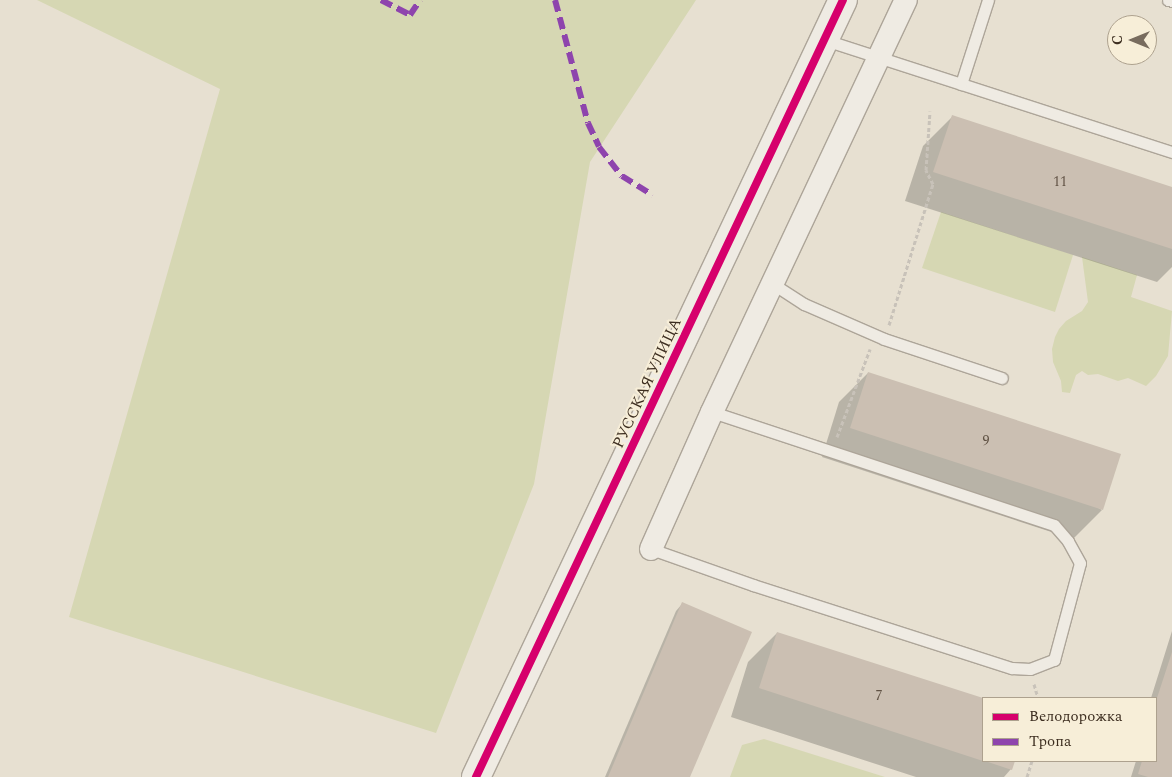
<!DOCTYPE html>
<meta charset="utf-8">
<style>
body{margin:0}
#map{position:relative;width:1172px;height:777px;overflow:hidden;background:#e7e0d1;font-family:Spectral,serif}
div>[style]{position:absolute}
.green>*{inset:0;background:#d6d7b3}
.shadow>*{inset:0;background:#0003}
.building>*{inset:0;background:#cbbfb2}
.path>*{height:3px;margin-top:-1.5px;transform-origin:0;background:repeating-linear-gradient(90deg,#c8c2b9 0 4px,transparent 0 6.5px)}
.roads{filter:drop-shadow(1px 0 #ada599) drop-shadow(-1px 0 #ada599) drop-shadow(0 1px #ada599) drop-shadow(0 -1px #ada599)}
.lane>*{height:11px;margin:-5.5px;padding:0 5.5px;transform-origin:5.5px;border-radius:5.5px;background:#efebe3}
.street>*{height:22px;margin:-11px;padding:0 11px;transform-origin:11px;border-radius:11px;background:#efebe3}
.secondary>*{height:28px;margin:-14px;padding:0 14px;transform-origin:14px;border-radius:14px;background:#efebe3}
.quiet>*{height:6px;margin-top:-3px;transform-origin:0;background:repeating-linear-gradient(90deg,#8e44ad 0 12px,transparent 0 18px)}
.cycleway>*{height:8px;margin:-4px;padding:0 4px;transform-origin:4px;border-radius:4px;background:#d6006c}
span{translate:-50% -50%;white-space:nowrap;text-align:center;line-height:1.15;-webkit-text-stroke:4px #f7eed8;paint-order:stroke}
.number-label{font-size:14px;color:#605244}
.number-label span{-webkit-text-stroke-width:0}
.street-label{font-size:16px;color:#3d2e20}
.legend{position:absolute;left:982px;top:697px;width:175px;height:65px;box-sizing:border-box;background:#f7eed8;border:1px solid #ada18e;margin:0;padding:6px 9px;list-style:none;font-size:15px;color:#3d2e20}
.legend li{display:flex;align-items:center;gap:10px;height:25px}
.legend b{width:25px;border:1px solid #ada18e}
.north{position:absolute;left:1107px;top:15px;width:50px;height:50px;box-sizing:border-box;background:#f7eed8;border:1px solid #ada18e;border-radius:50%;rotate:270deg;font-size:14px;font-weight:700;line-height:20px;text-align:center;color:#3d2e20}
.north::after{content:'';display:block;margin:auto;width:18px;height:22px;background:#786c5e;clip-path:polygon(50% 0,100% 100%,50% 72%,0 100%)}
</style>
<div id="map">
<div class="green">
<i style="clip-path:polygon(37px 0,696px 0,590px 162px,534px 484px,436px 733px,69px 617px,220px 89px)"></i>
<i style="clip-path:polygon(941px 212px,1073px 255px,1055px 312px,922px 268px)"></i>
<i style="clip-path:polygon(1082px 257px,1137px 275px,1131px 297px,1172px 311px,1168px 356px,1156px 376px,1146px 386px,1128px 378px,1118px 381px,1098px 374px,1088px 375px,1082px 371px,1076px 375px,1070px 393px,1062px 392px,1061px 381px,1053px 362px,1052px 349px,1055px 337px,1059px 329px,1066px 321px,1082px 311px,1088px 302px)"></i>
<i style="clip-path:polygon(764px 739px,885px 777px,730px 777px,742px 745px)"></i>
</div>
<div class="shadow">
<i style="clip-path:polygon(952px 117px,1172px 188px,1172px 267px,1157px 282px,905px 201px,923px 146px)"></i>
<i style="clip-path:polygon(868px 373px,1102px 510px,1073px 539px,822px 457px,839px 402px)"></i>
<i style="clip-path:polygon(682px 604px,689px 777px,605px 777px,676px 611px)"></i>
<i style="clip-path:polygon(1172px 631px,1172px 777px,1131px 777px,1136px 761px,1156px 761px,1156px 698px,1151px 698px)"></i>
<i style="clip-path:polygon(777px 633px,983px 700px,983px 761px,1014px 761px,1011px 769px,1004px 777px,916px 777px,731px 717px,748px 662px)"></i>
</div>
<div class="building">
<i style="clip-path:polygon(952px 115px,1172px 187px,1172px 249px,933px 172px)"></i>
<i style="clip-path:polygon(868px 372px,1121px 454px,1103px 510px,850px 428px)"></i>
<i style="clip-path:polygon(682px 602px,752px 632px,690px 777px,608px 777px)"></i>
<i style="clip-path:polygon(777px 632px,983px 698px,983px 761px,759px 688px)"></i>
<i style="clip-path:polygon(1172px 652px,1172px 777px,1148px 777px,1138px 774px,1142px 761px,1156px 761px,1156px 701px)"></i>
<i style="clip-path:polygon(985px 761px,1015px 761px,1012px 770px)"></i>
</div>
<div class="path">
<i style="left:889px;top:325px;width:148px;rotate:-72.7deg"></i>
<i style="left:933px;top:184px;width:16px;rotate:-117deg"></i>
<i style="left:926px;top:170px;width:59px;rotate:-86.1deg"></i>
<i style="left:837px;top:437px;width:94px;rotate:-69.4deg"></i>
<i style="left:1034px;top:684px;width:15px;rotate:74deg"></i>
<i style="left:1027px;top:777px;width:17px;rotate:-73deg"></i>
</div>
<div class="roads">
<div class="lane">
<i style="left:1168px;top:0;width:4px;rotate:14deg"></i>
<i style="left:825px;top:40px;width:365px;rotate:17.9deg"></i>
<i style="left:961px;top:84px;width:88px;rotate:-72.2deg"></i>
<i style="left:773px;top:284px;width:37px;rotate:33deg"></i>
<i style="left:804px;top:304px;width:87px;rotate:23.6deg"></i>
<i style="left:884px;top:339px;width:124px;rotate:18.3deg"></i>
<i style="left:651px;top:549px;width:108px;rotate:19.4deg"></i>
<i style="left:753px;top:585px;width:272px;rotate:17.8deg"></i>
<i style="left:1012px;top:668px;width:18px;rotate:3deg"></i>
<i style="left:1030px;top:669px;width:26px;rotate:-21deg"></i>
<i style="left:1054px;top:660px;width:100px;rotate:-75deg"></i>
<i style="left:1080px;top:563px;width:25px;rotate:-119deg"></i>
<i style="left:1068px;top:541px;width:21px;rotate:-131deg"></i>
<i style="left:1054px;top:525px;width:360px;rotate:-161.7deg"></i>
</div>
<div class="street">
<i style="left:651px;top:549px;width:150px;rotate:-66deg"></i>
<i style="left:712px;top:412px;width:455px;rotate:-64.8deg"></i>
</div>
<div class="secondary">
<i style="left:476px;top:777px;width:859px;rotate:-64.72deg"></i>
</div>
</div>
<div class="quiet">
<i style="left:381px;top:0;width:33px;rotate:27deg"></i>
<i style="left:410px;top:15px;width:18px;rotate:-56deg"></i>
<i style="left:555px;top:0;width:127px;rotate:75deg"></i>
<i style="left:588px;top:123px;width:26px;rotate:65deg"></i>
<i style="left:599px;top:147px;width:37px;rotate:52deg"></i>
<i style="left:622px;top:176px;width:36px;rotate:32deg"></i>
</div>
<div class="cycleway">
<i style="left:476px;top:777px;width:859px;rotate:-64.72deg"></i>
</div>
<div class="number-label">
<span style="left:1060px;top:182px">11</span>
<span style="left:986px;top:441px">9</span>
<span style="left:879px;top:696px">7</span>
</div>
<div class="street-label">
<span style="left:647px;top:383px;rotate:-65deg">РУССКАЯ УЛИЦА</span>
</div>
<ul class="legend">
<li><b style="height:6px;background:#d6006c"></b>Велодорожка</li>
<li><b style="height:6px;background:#8e44ad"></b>Тропа</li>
</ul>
<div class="north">С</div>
</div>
